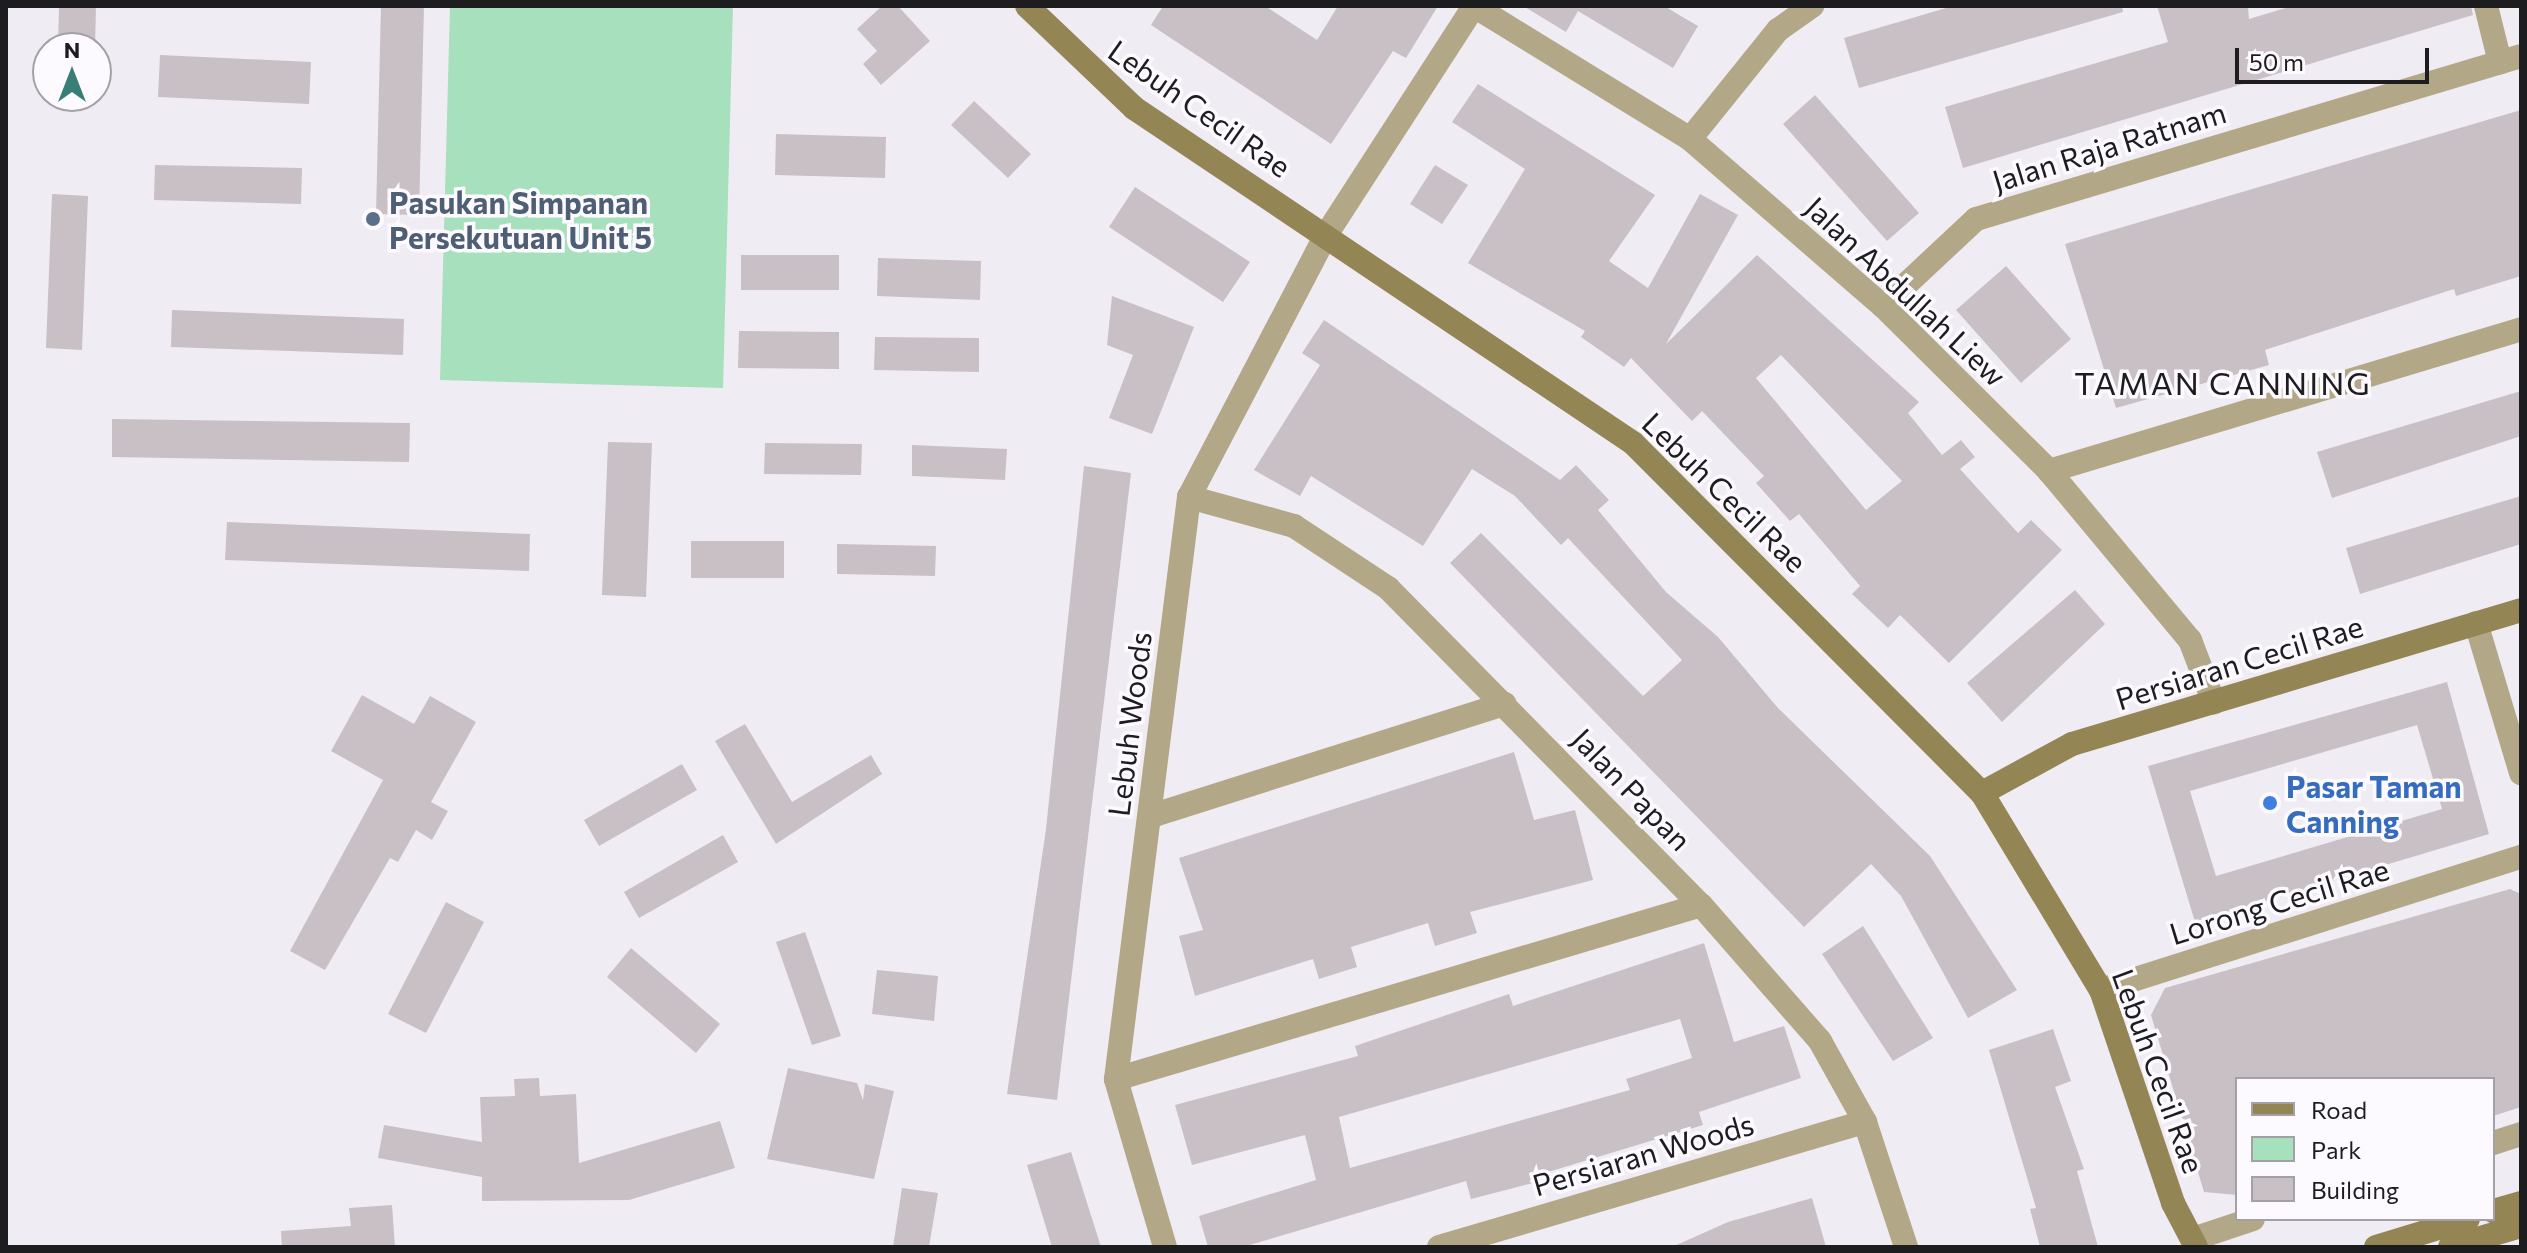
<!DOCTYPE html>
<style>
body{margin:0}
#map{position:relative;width:2527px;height:1253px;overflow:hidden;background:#f0ecf4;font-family:Commissioner,sans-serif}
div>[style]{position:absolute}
.green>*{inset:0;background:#a6e0bc}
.building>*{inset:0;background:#c9c0c5}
.street>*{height:24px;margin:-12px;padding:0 12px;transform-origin:12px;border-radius:12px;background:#b2a887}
.secondary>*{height:24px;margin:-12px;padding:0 12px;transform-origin:12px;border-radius:12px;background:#948654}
.dots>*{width:22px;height:22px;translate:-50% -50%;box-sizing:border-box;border:4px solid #fcfaff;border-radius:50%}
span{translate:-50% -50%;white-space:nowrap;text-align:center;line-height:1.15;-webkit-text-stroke:7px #fcfaff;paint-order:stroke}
.street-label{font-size:30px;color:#1d1c1f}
.service-label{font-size:30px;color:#4e5e75;font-weight:700}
.left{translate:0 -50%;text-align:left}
.shop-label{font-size:30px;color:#366cbe;font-weight:700}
.neighbourhood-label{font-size:32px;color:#1d1c1f;letter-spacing:2px}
.frame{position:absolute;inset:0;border:8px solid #1d1c1f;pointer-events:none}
.legend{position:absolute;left:2235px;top:1077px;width:260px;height:144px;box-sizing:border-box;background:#fcfaff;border:2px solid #a3a1a5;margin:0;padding:10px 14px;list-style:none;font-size:24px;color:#1d1c1f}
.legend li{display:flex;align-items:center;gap:16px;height:40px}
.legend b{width:40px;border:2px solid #a3a1a5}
.north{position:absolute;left:32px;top:32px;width:80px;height:80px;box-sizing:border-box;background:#fcfaff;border:2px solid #a3a1a5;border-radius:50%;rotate:0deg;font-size:22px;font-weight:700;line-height:32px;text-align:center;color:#1d1c1f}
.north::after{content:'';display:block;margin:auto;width:28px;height:36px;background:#387e76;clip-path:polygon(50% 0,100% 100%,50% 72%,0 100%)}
.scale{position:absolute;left:2235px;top:48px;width:194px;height:36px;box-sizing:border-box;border:4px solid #1d1c1f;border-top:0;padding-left:10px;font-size:24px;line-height:28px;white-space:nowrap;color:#1d1c1f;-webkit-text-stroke:6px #fcfaff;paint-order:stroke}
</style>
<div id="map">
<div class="green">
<i style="clip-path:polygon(450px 6px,733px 6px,723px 388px,440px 380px)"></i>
</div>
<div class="building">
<i style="clip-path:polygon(59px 6px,96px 6px,95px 48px,58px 48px)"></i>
<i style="clip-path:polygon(381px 6px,424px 6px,419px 215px,376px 214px)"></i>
<i style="clip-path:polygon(882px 6px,898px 6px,930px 41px,881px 85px,863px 64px,877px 51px,857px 29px)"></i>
<i style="clip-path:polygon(1163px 6px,1265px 6px,1317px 40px,1338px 6px,1438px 6px,1406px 58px,1393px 51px,1331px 144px,1151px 25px)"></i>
<i style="clip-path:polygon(1523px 6px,1664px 6px,1698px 26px,1673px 68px,1578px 11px,1566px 32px)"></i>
<i style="clip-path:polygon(1953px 6px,2122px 6px,2123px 12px,1859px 88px,1844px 38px)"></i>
<i style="clip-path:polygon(2157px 6px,2248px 6px,2249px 19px,2292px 6px,2471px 6px,2473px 15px,1963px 168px,1945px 107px,2168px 42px)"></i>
<i style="clip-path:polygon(160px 55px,311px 62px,309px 104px,158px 97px)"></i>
<i style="clip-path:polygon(evenodd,1478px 84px,1655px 195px,1609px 261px,1648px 288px,1700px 194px,1738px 215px,1666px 344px,1757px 255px,1919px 402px,1908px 413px,1942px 455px,1961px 440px,1975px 457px,1960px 469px,2018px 533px,2031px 520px,2062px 550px,1949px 663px,1900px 615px,1888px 628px,1852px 594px,1860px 586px,1799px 514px,1790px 521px,1756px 483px,1764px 476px,1702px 411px,1692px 421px,1631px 358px,1624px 367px,1581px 337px,1585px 331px,1468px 263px,1525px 169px,1452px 122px,1478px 84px,1781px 355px,1902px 481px,1866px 510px,1756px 378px,1781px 355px)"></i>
<i style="clip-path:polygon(1815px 95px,1919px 213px,1887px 241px,1783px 124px)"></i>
<i style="clip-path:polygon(974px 101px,1031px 154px,1008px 178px,951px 125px)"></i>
<i style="clip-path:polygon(2521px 110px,2521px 276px,2456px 296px,2454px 289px,2265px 350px,2269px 365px,2116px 408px,2065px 244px)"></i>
<i style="clip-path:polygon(776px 134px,886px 137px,885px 178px,775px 175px)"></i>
<i style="clip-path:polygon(155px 165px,302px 168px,301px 204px,154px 200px)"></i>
<i style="clip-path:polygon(1435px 165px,1468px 185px,1442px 224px,1410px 204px)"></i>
<i style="clip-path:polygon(1135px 187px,1250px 262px,1223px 302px,1109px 227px)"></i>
<i style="clip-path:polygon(52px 194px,88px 196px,82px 350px,46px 348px)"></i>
<i style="clip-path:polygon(741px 255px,839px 255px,839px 290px,741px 290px)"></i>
<i style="clip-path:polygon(878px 258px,981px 261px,980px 300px,877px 296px)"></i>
<i style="clip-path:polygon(2006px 266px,2071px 339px,2021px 383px,1956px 310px)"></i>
<i style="clip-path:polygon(1112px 296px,1194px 327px,1152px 434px,1109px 418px,1133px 355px,1107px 345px)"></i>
<i style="clip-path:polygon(172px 310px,404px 319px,403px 355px,171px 347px)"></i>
<i style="clip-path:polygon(1324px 320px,1560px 480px,1576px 465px,1609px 500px,1598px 510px,1666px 592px,1718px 637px,1778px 708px,1930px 856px,2017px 990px,1968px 1018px,1901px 896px,1871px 864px,1804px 927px,1450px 563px,1481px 533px,1643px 696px,1682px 660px,1568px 538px,1561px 545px,1515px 496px,1472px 469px,1423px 546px,1311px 476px,1300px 496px,1254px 470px,1320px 365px,1302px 353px)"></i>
<i style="clip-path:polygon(739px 331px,839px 332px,839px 369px,738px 368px)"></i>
<i style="clip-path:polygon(875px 337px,979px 338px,979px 372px,874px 370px)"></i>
<i style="clip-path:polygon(2521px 391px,2521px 436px,2332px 498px,2317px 452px)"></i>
<i style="clip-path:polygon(112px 419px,410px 423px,409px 462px,112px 457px)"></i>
<i style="clip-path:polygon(608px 442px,652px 443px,646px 597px,602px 595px)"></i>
<i style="clip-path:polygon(765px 443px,862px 444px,861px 475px,764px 474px)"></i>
<i style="clip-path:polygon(912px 445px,1007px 449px,1005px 480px,912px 476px)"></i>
<i style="clip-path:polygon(1084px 466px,1131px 473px,1057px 1100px,1007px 1094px,1046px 829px)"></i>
<i style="clip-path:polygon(2521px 496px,2521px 544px,2360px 594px,2346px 548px)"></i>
<i style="clip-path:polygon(227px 522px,530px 534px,529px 571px,225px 560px)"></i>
<i style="clip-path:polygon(691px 541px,784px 541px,784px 578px,691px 578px)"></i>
<i style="clip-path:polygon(837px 544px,936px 546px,935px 576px,837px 574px)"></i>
<i style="clip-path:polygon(2075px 590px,2105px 624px,2002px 722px,1967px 683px)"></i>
<i style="clip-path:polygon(evenodd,2447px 682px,2489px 834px,2195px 922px,2148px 766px,2447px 682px,2417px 725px,2442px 809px,2216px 876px,2190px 791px,2417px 725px)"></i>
<i style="clip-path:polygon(362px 695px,414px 724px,430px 696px,476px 722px,431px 802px,448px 811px,432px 840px,416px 830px,398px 862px,390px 858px,325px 970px,290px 951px,383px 780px,331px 751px)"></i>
<i style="clip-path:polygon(745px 724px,792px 802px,871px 755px,882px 774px,776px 844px,715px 741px)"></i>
<i style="clip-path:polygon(1514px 752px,1534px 820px,1575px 810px,1593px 880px,1470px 912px,1477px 933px,1435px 946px,1428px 923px,1351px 947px,1357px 967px,1319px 979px,1313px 959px,1195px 996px,1179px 936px,1203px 930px,1179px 858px)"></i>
<i style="clip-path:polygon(682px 764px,697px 790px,599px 846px,584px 820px)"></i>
<i style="clip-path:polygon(723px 835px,738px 862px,639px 918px,624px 892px)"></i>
<i style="clip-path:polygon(2510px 889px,2521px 894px,2521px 1107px,2493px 1116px,2493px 1079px,2237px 1079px,2237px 1195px,2204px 1192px,2151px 1015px,2165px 988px)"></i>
<i style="clip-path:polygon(446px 902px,484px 922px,426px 1033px,388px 1014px)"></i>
<i style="clip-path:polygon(1863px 926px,1933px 1038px,1893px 1061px,1822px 954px)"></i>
<i style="clip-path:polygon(805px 932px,841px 1036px,812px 1045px,776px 942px)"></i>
<i style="clip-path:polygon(evenodd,1704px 943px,1734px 1042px,1784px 1026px,1801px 1078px,1699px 1112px,1703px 1125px,1535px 1176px,1537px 1182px,1471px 1199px,1466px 1181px,1243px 1247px,1208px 1247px,1199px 1216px,1316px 1180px,1305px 1135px,1192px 1165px,1175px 1105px,1358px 1056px,1355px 1046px,1509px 994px,1513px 1006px,1704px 943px,1680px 1019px,1692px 1058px,1626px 1079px,1630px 1090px,1350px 1168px,1339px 1117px,1680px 1019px)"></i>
<i style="clip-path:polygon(631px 948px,720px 1024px,696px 1053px,607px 977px)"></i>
<i style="clip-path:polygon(877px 970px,938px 976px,934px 1021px,872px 1014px)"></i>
<i style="clip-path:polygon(2053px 1029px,2071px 1081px,2055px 1087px,2084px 1169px,2077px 1171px,2098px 1247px,2040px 1247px,2030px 1209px,2036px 1208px,1989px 1050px)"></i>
<i style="clip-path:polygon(788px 1068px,857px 1083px,863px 1100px,865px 1084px,894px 1091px,874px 1179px,767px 1159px)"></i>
<i style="clip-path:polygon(539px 1078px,540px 1096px,576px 1094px,579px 1163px,720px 1121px,735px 1168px,629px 1200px,482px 1201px,482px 1177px,378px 1158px,384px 1125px,482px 1142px,480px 1097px,515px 1096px,514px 1079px)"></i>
<i style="clip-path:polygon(1071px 1152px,1101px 1247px,1052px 1247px,1027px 1165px)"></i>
<i style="clip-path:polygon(902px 1188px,938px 1193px,929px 1247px,893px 1247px)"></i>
<i style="clip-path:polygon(1812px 1198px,1826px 1247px,1672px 1247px,1728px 1222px)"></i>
<i style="clip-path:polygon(392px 1205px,395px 1247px,282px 1247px,281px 1231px,351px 1226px,349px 1208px)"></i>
</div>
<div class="street">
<i style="left:1474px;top:6px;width:254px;rotate:31.6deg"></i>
<i style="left:1690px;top:139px;width:255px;rotate:40.9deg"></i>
<i style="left:1883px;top:306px;width:234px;rotate:44.8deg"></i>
<i style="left:2049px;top:471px;width:220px;rotate:50.2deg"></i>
<i style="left:2190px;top:640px;width:67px;rotate:69.1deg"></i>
<i style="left:2486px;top:6px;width:58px;rotate:76deg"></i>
<i style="left:1690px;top:139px;width:140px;rotate:-51.1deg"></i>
<i style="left:1778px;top:30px;width:42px;rotate:-35.2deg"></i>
<i style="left:1883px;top:306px;width:127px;rotate:-43.1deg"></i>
<i style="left:1976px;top:219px;width:569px;rotate:-16.65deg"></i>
<i style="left:2049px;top:471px;width:493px;rotate:-16.7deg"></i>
<i style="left:1189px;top:497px;width:109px;rotate:15.4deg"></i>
<i style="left:1294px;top:526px;width:113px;rotate:33.4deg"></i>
<i style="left:1388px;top:588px;width:445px;rotate:45.4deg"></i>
<i style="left:1701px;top:905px;width:181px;rotate:48.8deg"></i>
<i style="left:1820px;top:1041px;width:93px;rotate:60.9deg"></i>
<i style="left:1865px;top:1122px;width:132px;rotate:71.8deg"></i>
<i style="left:2476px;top:623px;width:157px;rotate:73.3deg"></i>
<i style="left:1151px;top:816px;width:371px;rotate:-17.6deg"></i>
<i style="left:2101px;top:990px;width:441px;rotate:-17.6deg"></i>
<i style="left:1116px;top:1079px;width:610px;rotate:-16.56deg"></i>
<i style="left:2493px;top:1143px;width:29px;rotate:-18deg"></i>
<i style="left:2193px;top:1239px;width:63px;rotate:-18.4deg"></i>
<i style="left:1165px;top:1247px;width:175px;rotate:-106.3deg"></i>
<i style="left:1116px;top:1079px;width:587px;rotate:-82.85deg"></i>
<i style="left:1189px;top:497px;width:296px;rotate:-62.4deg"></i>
<i style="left:1326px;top:235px;width:273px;rotate:-57.1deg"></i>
<i style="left:1439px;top:1247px;width:444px;rotate:-16.4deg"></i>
</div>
<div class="secondary">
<i style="left:1027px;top:6px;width:148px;rotate:43.6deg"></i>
<i style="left:1134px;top:108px;width:601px;rotate:33.88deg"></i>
<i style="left:1633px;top:443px;width:494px;rotate:45.1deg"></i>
<i style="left:1982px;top:793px;width:230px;rotate:58.9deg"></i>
<i style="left:2101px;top:990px;width:225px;rotate:71.3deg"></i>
<i style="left:2173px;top:1203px;width:50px;rotate:62.4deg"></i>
<i style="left:1982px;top:793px;width:102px;rotate:-28.6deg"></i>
<i style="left:2072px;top:744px;width:469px;rotate:-16.6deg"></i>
<i style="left:2493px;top:1211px;width:29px;rotate:-16deg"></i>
<i style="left:2376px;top:1247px;width:96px;rotate:-16.9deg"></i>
<i style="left:2450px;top:1247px;width:74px;rotate:-16.5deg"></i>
</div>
<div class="dots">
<i style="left:373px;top:219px;background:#5c6f8a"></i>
<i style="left:2270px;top:803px;background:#3f7fe0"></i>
</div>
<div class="street-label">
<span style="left:1200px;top:108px;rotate:35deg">Lebuh Cecil Rae</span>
<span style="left:2109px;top:146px;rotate:-17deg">Jalan Raja Ratnam</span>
<span style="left:1906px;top:291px;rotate:43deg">Jalan Abdullah Liew</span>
<span style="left:1725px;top:492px;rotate:44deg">Lebuh Cecil Rae</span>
<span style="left:2239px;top:662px;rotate:-17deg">Persiaran Cecil Rae</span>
<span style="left:1129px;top:724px;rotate:-83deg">Lebuh Woods</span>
<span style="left:1632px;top:789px;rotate:46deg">Jalan Papan</span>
<span style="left:2279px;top:901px;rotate:-17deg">Lorong Cecil Rae</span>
<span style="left:2159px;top:1071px;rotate:70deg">Lebuh Cecil Rae</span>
<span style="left:1643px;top:1154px;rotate:-16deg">Persiaran Woods</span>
</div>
<div class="service-label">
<span class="left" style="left:389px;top:219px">Pasukan Simpanan<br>Persekutuan Unit 5</span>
</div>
<div class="shop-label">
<span class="left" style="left:2286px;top:803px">Pasar Taman<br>Canning</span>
</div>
<div class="neighbourhood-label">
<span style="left:2223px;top:382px">TAMAN CANNING</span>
</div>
<div class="frame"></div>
<ul class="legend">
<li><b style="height:10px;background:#948654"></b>Road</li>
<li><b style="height:22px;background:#a6e0bc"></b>Park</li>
<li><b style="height:22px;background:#c9c0c5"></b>Building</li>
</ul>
<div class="north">N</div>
<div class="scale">50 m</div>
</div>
